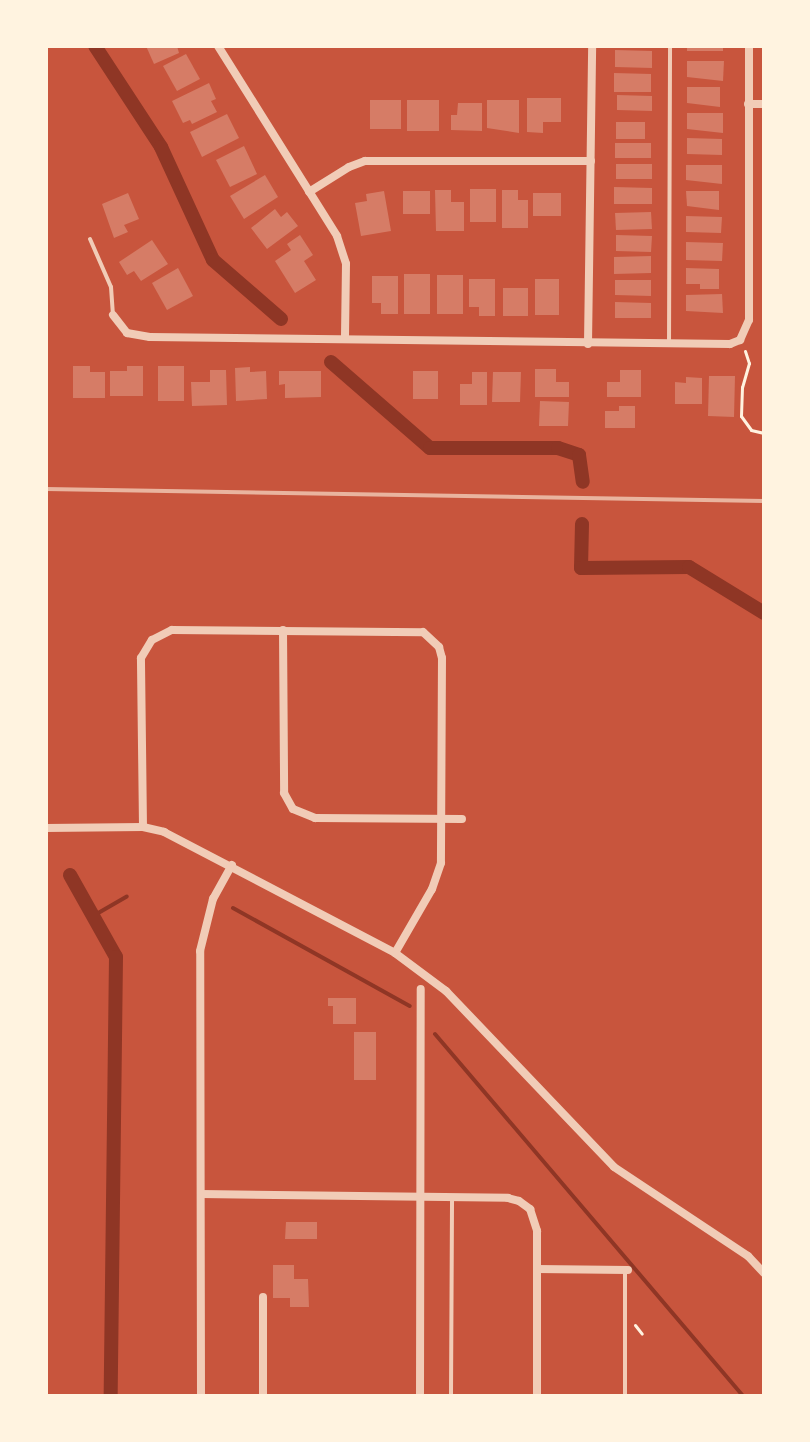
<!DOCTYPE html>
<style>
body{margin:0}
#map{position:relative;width:810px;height:1442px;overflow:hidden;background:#c8553d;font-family:Barlow,sans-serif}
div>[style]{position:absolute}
.stream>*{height:4px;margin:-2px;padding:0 2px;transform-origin:2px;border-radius:2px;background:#8f3625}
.canal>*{height:14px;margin:-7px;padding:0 7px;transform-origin:7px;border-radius:7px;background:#8f3625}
.building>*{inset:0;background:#d67c66}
.path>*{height:3px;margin:-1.5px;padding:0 1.5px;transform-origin:1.5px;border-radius:1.5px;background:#fff3e0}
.service>*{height:4px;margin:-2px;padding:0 2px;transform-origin:2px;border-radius:2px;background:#f1ccb7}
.minor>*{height:8px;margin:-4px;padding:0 4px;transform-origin:4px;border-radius:4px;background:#f1ccb7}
.rail>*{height:4px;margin:-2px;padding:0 2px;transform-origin:2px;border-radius:2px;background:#e9b49f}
span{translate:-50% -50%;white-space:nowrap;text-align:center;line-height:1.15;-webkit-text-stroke:7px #fff3e0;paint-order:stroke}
.frame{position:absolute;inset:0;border:48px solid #fff3e0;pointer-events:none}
</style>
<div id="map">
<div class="stream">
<i style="left:233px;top:908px;width:202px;rotate:29deg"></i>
<i style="left:93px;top:916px;width:39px;rotate:-30deg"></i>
<i style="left:435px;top:1034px;width:475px;rotate:49.6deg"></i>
</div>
<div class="canal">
<i style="left:95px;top:46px;width:121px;rotate:56.8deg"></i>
<i style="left:161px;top:147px;width:124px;rotate:65.3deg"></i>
<i style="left:213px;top:260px;width:90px;rotate:40.9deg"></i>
<i style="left:331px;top:362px;width:131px;rotate:41deg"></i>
<i style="left:430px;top:448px;width:128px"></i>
<i style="left:558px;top:448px;width:22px;rotate:18deg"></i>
<i style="left:579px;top:455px;width:27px;rotate:82deg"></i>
<i style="left:582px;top:524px;width:44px;rotate:91.3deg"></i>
<i style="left:581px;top:568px;width:108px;rotate:-0.5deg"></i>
<i style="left:689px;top:567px;width:88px;rotate:31.5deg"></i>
<i style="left:70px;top:875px;width:94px;rotate:60.7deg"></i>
<i style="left:116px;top:957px;width:439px;rotate:90.7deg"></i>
</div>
<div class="building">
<i style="clip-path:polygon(146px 46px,177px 46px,179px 53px,154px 64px)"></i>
<i style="clip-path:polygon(687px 46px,723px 46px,723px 51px,687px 51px)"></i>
<i style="clip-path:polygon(615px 50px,652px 51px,652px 68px,615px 67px)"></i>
<i style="clip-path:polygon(186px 54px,200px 79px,177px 91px,163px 66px)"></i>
<i style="clip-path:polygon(687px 61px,724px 61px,723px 81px,687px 77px)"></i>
<i style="clip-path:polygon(614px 73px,651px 74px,651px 92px,614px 92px)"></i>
<i style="clip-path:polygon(209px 83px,216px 99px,211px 101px,217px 112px,192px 124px,190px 120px,183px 123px,172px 101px)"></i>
<i style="clip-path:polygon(687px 87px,720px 87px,720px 107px,687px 103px)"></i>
<i style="clip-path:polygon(617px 95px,652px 96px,652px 111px,617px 110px)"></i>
<i style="clip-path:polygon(527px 98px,561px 98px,561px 122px,543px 122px,543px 133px,527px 132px)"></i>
<i style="clip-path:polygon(370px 100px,401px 100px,401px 129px,370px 129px)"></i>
<i style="clip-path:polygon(407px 100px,439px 100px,439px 131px,407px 131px)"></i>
<i style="clip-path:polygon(487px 100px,519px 100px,519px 133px,487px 128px)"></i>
<i style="clip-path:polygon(458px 103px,482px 103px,482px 131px,451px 130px,451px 115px,457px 115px)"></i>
<i style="clip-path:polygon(687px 113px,723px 113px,723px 133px,687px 129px)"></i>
<i style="clip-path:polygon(227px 114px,239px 138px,202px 157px,190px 132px)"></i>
<i style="clip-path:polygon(616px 122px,645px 122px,645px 139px,616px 139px)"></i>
<i style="clip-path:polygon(687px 138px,722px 139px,722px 155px,687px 154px)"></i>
<i style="clip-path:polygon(615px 143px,651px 143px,651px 158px,615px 158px)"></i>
<i style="clip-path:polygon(244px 146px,257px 174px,230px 187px,216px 160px)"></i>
<i style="clip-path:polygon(616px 164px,652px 164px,652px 179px,616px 179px)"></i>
<i style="clip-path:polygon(686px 165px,722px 165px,722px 184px,686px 180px)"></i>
<i style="clip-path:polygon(265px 175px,278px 197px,244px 219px,230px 196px)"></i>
<i style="clip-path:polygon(614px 187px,652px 188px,652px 204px,614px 204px)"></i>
<i style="clip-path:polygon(470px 189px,496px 189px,496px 222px,470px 222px)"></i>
<i style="clip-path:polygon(435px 190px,451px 190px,451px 202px,464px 202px,464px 231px,436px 231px)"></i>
<i style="clip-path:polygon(502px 190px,518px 190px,518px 200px,528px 200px,528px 228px,502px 228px)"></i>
<i style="clip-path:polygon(384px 191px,391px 231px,361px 236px,355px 203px,367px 201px,366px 194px)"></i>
<i style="clip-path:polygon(403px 191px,430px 191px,430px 214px,403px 214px)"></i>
<i style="clip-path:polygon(686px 191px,719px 191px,719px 210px,687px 206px)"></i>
<i style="clip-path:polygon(128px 193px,139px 219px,124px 225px,128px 232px,114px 238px,102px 204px)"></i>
<i style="clip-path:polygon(533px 193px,561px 193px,561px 216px,533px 216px)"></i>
<i style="clip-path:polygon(275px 209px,281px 217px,287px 212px,298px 226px,267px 249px,251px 228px)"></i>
<i style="clip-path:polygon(651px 212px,652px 229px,616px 230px,615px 213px)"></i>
<i style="clip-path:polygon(686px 216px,722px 217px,721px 233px,686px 232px)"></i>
<i style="clip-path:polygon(300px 235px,313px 255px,304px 261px,316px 280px,295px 293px,275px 261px,291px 250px,287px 244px)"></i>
<i style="clip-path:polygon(616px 235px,652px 236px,651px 252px,616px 251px)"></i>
<i style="clip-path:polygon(152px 240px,168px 264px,141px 281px,134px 271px,127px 275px,119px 262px)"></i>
<i style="clip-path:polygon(686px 242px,723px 243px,722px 261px,686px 260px)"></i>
<i style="clip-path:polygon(651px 256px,651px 273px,614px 274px,614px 257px)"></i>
<i style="clip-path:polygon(178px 268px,193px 296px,167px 310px,152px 283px)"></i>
<i style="clip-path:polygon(686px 268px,719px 269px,719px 289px,700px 289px,700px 284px,686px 284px)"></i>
<i style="clip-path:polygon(404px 274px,430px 274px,430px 314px,404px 314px)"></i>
<i style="clip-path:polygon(437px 275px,463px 275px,463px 314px,437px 314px)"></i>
<i style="clip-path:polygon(372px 276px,398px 276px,398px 314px,381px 314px,381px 303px,372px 303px)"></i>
<i style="clip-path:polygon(469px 279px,495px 279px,495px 316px,479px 316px,479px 307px,469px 307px)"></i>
<i style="clip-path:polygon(535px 279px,559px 279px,559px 315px,535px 315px)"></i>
<i style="clip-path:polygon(615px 280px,651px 280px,651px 296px,615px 295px)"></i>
<i style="clip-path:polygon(503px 288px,528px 288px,528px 316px,503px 316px)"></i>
<i style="clip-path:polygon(722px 294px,723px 313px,686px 311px,686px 295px)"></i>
<i style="clip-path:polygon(615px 302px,651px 303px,651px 318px,615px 318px)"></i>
<i style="clip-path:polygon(73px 366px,90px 366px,90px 372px,105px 372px,105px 398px,73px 398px)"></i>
<i style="clip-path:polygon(127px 366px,143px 366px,143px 396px,110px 396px,110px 371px,127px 371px)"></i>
<i style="clip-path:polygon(158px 366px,184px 366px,184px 401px,158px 401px)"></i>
<i style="clip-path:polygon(250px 367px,250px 372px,266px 371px,267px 399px,236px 401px,235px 368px)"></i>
<i style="clip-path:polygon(535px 369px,556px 369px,556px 382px,569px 382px,569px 397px,535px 397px)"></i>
<i style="clip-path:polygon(210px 370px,226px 370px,227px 405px,192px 406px,191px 382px,210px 382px)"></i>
<i style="clip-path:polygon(620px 370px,641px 370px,641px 397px,607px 397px,607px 382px,620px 382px)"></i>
<i style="clip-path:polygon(279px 371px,321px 371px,321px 397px,285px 398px,285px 384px,279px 385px)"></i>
<i style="clip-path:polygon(413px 371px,438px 371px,438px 399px,413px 399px)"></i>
<i style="clip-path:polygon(472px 372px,487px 372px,487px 405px,460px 405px,460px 384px,472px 384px)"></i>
<i style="clip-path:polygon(493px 372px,521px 372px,520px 402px,492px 402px)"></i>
<i style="clip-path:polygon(709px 376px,735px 376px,734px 417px,708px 416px)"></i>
<i style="clip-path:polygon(686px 377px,702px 378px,702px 404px,675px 404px,675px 382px,686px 383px)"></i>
<i style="clip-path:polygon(540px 401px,569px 402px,568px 426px,539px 426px)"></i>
<i style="clip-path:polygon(619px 406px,635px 406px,635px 428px,605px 428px,605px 411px,619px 411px)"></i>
<i style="clip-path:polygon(328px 998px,356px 998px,356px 1024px,333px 1024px,333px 1006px,328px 1006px)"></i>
<i style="clip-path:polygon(354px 1032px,376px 1032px,376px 1080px,354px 1080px)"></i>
<i style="clip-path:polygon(286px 1222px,317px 1222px,317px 1239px,285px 1239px)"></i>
<i style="clip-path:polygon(273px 1265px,294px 1265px,294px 1279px,308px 1279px,309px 1307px,290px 1307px,290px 1298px,273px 1298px)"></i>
</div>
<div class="path">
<i style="left:745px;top:351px;width:13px;rotate:72deg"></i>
<i style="left:749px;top:363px;width:25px;rotate:106deg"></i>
<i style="left:742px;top:387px;width:29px;rotate:92deg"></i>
<i style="left:741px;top:416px;width:17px;rotate:54deg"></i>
<i style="left:751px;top:430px;width:13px;rotate:13deg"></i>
<i style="left:635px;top:1325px;width:11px;rotate:52deg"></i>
</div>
<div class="service">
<i style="left:90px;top:239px;width:52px;rotate:66.4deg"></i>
<i style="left:111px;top:287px;width:28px;rotate:86deg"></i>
<i style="left:669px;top:344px;width:298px;rotate:-89.8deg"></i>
<i style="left:451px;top:1396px;width:198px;rotate:-89.7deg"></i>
<i style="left:625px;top:1396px;width:124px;rotate:-90deg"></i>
</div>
<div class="minor">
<i style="left:218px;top:46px;width:224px;rotate:57.9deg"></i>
<i style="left:337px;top:236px;width:29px;rotate:72deg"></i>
<i style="left:346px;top:264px;width:75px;rotate:90.8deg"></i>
<i style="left:748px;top:104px;width:16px"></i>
<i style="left:309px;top:192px;width:47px;rotate:-32deg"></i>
<i style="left:349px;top:167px;width:17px;rotate:-21deg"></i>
<i style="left:365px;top:161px;width:226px"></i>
<i style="left:113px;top:315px;width:23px;rotate:52deg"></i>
<i style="left:127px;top:333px;width:23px;rotate:10deg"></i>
<i style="left:150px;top:337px;width:580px;rotate:0.69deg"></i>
<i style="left:730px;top:344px;width:11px;rotate:-22deg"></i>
<i style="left:740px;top:340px;width:22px;rotate:-66deg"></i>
<i style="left:749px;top:320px;width:274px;rotate:-90deg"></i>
<i style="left:588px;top:344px;width:298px;rotate:-89.2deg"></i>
<i style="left:283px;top:630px;width:163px;rotate:89.6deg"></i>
<i style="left:284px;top:793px;width:18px;rotate:61deg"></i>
<i style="left:293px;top:809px;width:24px;rotate:22deg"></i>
<i style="left:315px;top:818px;width:147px;rotate:0.4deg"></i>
<i style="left:143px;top:827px;width:169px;rotate:-90.7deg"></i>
<i style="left:141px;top:658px;width:21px;rotate:-59deg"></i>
<i style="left:152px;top:640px;width:22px;rotate:-27deg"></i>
<i style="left:172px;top:630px;width:251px;rotate:0.5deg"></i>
<i style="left:423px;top:632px;width:22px;rotate:43deg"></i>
<i style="left:439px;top:647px;width:11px;rotate:75deg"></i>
<i style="left:442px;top:658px;width:205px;rotate:90.3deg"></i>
<i style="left:441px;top:863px;width:28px;rotate:109deg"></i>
<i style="left:432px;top:889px;width:74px;rotate:120deg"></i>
<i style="left:46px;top:828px;width:97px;rotate:-0.6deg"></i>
<i style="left:143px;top:827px;width:22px;rotate:13deg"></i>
<i style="left:164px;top:832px;width:261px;rotate:27.6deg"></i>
<i style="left:395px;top:953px;width:64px;rotate:36.7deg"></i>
<i style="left:446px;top:991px;width:243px;rotate:46.3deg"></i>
<i style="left:614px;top:1167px;width:161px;rotate:33.6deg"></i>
<i style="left:748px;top:1256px;width:23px;rotate:47deg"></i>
<i style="left:201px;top:1194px;width:307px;rotate:0.7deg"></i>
<i style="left:508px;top:1198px;width:11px;rotate:15deg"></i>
<i style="left:519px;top:1201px;width:14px;rotate:36deg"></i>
<i style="left:530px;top:1209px;width:23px;rotate:72deg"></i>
<i style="left:537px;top:1231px;width:165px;rotate:90deg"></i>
<i style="left:537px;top:1269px;width:91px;rotate:0.6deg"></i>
<i style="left:263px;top:1297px;width:99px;rotate:90deg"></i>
<i style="left:201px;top:1396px;width:445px;rotate:-90.1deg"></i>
<i style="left:200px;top:951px;width:54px;rotate:-76deg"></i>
<i style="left:213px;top:899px;width:39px;rotate:-61deg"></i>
<i style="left:420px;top:1396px;width:407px;rotate:-89.9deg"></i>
</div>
<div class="rail">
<i style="left:46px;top:489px;width:718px;rotate:0.96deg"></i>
</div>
<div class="frame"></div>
</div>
